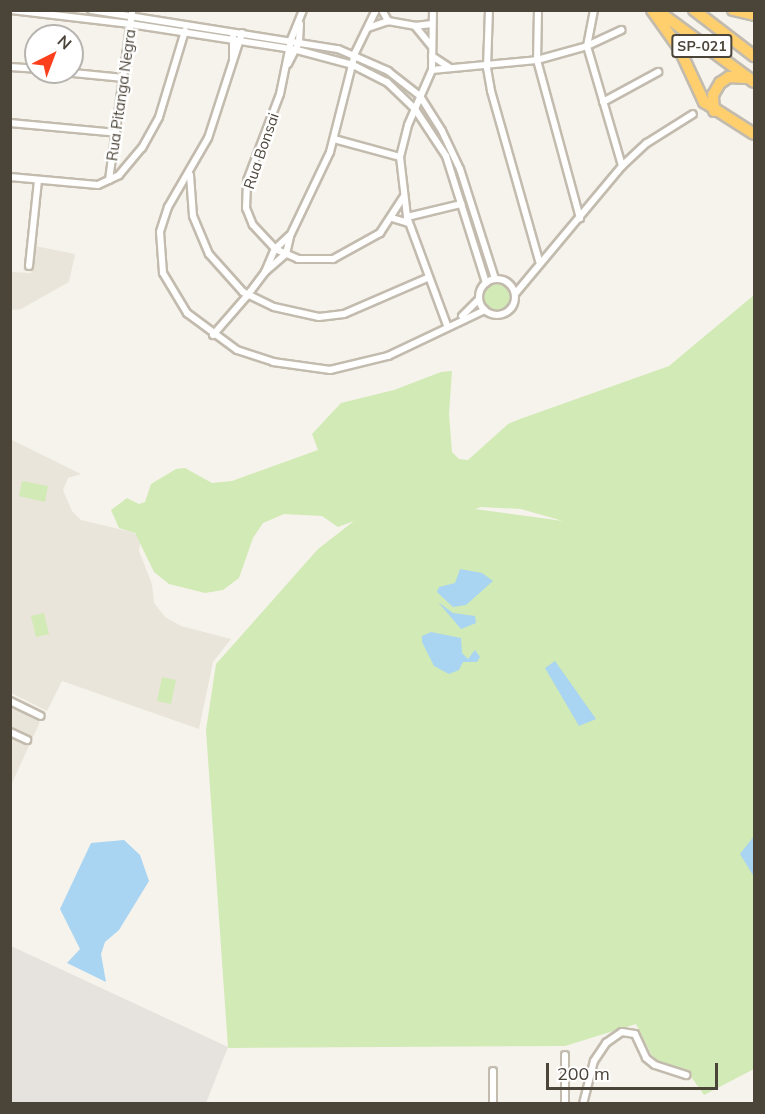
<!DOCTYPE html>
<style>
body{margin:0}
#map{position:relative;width:765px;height:1114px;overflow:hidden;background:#f6f3ec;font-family:Mulish,sans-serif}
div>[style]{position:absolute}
.residential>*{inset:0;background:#eae5da}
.industrial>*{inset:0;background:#e6e2dd}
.green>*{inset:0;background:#d2eab5}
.round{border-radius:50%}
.water>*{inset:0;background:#a9d4f2}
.roads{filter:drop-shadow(2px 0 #c2bbae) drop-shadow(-2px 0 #c2bbae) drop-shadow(0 2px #c2bbae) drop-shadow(0 -2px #c2bbae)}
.minor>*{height:6px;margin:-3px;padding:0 3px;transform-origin:3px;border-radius:3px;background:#fff}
.minor>.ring{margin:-3px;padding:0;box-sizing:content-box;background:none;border:6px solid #fff;border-radius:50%}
.motorway>*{height:10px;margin:-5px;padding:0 5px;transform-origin:5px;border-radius:5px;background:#ffcf6e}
span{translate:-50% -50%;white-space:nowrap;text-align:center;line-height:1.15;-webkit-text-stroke:5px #fff;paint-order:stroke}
.shield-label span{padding:2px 4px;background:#fff;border:2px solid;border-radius:4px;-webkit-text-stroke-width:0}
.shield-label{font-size:14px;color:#4b4439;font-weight:700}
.street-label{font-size:15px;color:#4b4439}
.frame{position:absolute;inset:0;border:12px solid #4b4439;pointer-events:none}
.north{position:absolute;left:24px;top:24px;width:60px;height:60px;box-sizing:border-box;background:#fff;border:2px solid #b7b4b0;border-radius:50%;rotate:42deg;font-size:16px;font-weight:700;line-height:24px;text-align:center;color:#4b4439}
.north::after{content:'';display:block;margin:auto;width:21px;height:27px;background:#fc3f1d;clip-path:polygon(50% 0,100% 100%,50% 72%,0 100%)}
.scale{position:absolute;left:546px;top:1063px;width:172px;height:27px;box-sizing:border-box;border:3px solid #4b4439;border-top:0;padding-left:8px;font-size:18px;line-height:21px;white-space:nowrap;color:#4b4439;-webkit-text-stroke:4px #fff;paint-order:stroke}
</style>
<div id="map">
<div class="residential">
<i style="clip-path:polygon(35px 246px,75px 254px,69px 282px,21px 309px,11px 310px,11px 272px,31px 273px)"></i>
<i style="clip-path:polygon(10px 439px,81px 474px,68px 478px,63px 490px,72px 511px,81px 520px,132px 532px,141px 538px,139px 551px,152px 584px,154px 603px,165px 617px,181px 626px,231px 639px,213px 662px,199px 729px,62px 681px,47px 711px,11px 693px)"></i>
<i style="clip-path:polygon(11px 707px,40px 722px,11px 785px)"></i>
</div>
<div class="industrial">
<i style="clip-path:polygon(11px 946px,228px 1047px,206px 1103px,11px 1103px)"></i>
</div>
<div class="green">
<i class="round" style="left:482px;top:282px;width:30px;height:30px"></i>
<i style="clip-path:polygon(evenodd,754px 295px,754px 1069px,704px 1095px,687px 1071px,659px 1062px,651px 1054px,636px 1024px,565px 1046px,228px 1048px,206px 730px,216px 664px,318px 549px,354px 521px,338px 527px,322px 516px,284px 514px,263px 523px,253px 538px,239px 578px,223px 590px,205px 593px,169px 584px,154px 572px,135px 533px,119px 528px,111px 510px,127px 498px,139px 504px,145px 502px,151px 484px,176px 469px,185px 468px,212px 483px,232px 481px,318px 450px,312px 434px,341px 403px,394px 390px,441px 372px,452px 371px,449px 414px,452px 452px,459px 459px,468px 460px,508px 424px,520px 419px,669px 366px,754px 295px,481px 507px,521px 509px,563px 521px,475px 509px,481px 507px)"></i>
<i style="clip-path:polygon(22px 481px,48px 486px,45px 502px,19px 496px)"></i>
<i style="clip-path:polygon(44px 613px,49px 634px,36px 637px,31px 616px)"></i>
<i style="clip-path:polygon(162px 677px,176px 680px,171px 704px,157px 701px)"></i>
</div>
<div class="water">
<i style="clip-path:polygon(460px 569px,482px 573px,493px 581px,466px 605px,453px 607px,437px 592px,439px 587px,455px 583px)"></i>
<i style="clip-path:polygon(438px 602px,453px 613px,475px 616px,476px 623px,461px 629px)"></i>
<i style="clip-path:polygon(431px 632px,461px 638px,462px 653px,468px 659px,475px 650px,480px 657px,477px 662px,463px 662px,459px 670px,449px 674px,434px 666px,422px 642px,422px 636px)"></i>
<i style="clip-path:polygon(555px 661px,596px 719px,579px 726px,545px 668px)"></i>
<i style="clip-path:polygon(754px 836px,754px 877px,740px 854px)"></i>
<i style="clip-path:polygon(124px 840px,140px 855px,149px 881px,119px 930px,105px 942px,101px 954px,106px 982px,67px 963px,80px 949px,60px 909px,91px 843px)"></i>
</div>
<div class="roads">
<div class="minor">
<i style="left:11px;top:10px;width:120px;rotate:6.7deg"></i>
<i style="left:130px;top:24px;width:169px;rotate:8.8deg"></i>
<i style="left:297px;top:50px;width:58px;rotate:15deg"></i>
<i style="left:353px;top:65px;width:38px;rotate:27deg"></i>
<i style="left:387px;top:82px;width:39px;rotate:44deg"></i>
<i style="left:415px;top:109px;width:56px;rotate:56.6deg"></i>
<i style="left:446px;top:156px;width:133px;rotate:72.5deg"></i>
<i style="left:91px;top:10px;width:250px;rotate:9deg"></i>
<i style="left:338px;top:49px;width:55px;rotate:23.7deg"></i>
<i style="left:388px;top:71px;width:41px;rotate:38deg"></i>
<i style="left:420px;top:96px;width:41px;rotate:57.8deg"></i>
<i style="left:442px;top:131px;width:42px;rotate:64.7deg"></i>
<i style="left:460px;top:169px;width:115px;rotate:72.3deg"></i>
<i style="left:303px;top:10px;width:32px;rotate:112deg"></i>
<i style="left:291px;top:40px;width:55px;rotate:101.5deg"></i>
<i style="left:280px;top:94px;width:93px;rotate:110.8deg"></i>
<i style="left:247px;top:181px;width:27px;rotate:92deg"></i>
<i style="left:246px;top:208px;width:18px;rotate:68deg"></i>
<i style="left:253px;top:225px;width:33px;rotate:47deg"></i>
<i style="left:275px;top:249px;width:25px;rotate:23deg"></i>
<i style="left:298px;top:259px;width:35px"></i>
<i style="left:333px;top:259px;width:54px;rotate:-29deg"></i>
<i style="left:380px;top:233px;width:44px;rotate:-57deg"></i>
<i style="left:382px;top:10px;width:13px;rotate:61deg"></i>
<i style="left:433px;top:10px;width:60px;rotate:91deg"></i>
<i style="left:432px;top:70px;width:60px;rotate:113.6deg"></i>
<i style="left:408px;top:125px;width:33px;rotate:104deg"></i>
<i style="left:400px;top:157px;width:60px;rotate:83.3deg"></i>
<i style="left:407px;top:217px;width:115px;rotate:69.7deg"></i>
<i style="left:489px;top:10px;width:58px;rotate:92deg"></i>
<i style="left:487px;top:68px;width:23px;rotate:80deg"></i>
<i style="left:491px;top:91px;width:177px;rotate:74.2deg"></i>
<i style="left:538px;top:10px;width:50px;rotate:91.1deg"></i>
<i style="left:537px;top:60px;width:164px;rotate:74.8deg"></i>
<i style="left:594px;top:10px;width:37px;rotate:101deg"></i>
<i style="left:587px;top:46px;width:125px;rotate:73.7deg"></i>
<i style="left:415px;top:26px;width:26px;rotate:51deg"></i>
<i style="left:368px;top:28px;width:21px;rotate:-19deg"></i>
<i style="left:388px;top:21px;width:27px;rotate:10deg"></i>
<i style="left:415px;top:26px;width:17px;rotate:-7deg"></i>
<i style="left:242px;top:33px;width:110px;rotate:107.9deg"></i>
<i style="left:208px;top:138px;width:80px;rotate:120.1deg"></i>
<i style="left:168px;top:207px;width:26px;rotate:108deg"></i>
<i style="left:160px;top:232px;width:41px;rotate:85.8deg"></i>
<i style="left:163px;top:273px;width:47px;rotate:59deg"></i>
<i style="left:187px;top:313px;width:62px;rotate:36.5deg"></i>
<i style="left:237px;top:350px;width:38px;rotate:18deg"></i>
<i style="left:273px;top:362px;width:58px;rotate:8deg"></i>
<i style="left:330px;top:370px;width:60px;rotate:-13.6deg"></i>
<i style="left:388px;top:356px;width:107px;rotate:-25.4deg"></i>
<i style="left:233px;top:37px;width:23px;rotate:90deg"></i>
<i style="left:432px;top:56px;width:20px;rotate:33deg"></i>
<i style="left:288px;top:64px;width:25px;rotate:-63deg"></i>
<i style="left:299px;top:42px;width:18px;rotate:-87deg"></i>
<i style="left:10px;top:67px;width:26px;rotate:4deg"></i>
<i style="left:432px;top:70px;width:105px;rotate:-5.4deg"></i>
<i style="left:537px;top:60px;width:52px;rotate:-15.6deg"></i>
<i style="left:587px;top:46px;width:38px;rotate:-25deg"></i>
<i style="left:63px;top:72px;width:61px;rotate:5.6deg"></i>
<i style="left:603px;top:102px;width:63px;rotate:-28.6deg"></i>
<i style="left:10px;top:123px;width:107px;rotate:5.3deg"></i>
<i style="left:334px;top:139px;width:68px;rotate:15.3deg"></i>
<i style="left:190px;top:175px;width:41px;rotate:85.8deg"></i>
<i style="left:193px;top:216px;width:41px;rotate:67.2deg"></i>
<i style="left:209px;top:254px;width:51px;rotate:48.2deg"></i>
<i style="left:243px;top:292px;width:34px;rotate:26deg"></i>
<i style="left:274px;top:307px;width:46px;rotate:12.5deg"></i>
<i style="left:319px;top:317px;width:25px;rotate:-7deg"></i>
<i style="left:344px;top:314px;width:90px;rotate:-23.4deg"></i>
<i style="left:10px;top:177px;width:88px;rotate:5.2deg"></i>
<i style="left:98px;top:185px;width:23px;rotate:-25deg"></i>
<i style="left:119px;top:175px;width:35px;rotate:-50deg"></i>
<i style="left:142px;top:148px;width:35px;rotate:-61deg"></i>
<i style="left:159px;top:117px;width:90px;rotate:-73.2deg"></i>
<i style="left:109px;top:180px;width:171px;rotate:-82.2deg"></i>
<i style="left:407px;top:217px;width:56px;rotate:-13.5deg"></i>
<i style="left:392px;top:218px;width:17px;rotate:17deg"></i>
<i style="left:29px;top:266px;width:86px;rotate:-84deg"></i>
<i style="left:265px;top:272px;width:28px;rotate:-41deg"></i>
<i style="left:286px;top:254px;width:18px;rotate:-77deg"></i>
<i style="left:290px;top:236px;width:93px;rotate:-64.5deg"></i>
<i style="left:330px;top:152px;width:102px;rotate:-75.8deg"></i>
<i style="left:355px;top:53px;width:48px;rotate:-64deg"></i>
<i class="ring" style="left:479px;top:279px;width:30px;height:30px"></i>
<i style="left:515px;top:294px;width:167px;rotate:-50.1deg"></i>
<i style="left:622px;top:166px;width:34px;rotate:-43deg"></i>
<i style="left:647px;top:143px;width:54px;rotate:-32.2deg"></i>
<i style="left:462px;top:316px;width:24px;rotate:-45deg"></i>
<i style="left:213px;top:335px;width:52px;rotate:-48.9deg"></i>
<i style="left:247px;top:296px;width:30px;rotate:-53deg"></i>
<i style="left:265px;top:272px;width:25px;rotate:-67deg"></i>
<i style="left:275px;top:249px;width:19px;rotate:-43deg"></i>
<i style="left:10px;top:701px;width:34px;rotate:26deg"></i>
<i style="left:10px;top:732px;width:19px;rotate:25deg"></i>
<i style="left:565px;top:1055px;width:49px;rotate:90deg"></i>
<i style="left:493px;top:1104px;width:33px;rotate:-90deg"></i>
<i style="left:583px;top:1104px;width:44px;rotate:-75.7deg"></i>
<i style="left:594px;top:1061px;width:22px;rotate:-56deg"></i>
<i style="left:606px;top:1043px;width:19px;rotate:-35deg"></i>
<i style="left:622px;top:1032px;width:13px;rotate:9deg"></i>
<i style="left:635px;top:1034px;width:26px;rotate:65deg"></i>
<i style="left:646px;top:1058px;width:11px;rotate:38deg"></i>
<i style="left:655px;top:1065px;width:33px;rotate:18deg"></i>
</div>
<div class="motorway">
<i style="left:652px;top:10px;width:47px;rotate:54.6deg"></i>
<i style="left:679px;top:48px;width:60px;rotate:65.2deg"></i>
<i style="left:704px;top:102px;width:59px;rotate:32.6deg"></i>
<i style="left:694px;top:10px;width:76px;rotate:37.5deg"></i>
<i style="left:733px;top:10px;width:22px;rotate:13deg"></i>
<i style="left:658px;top:11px;width:119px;rotate:36.5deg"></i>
<i style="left:714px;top:111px;width:16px;rotate:-94deg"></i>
<i style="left:713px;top:95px;width:14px;rotate:-60deg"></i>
<i style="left:720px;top:83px;width:11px;rotate:-34deg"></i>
<i style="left:729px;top:77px;width:16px;rotate:4deg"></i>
</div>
</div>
<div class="shield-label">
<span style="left:702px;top:46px">SP-021</span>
</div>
<div class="street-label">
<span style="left:121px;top:95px;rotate:-82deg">Rua Pitanga Negra</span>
<span style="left:261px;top:151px;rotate:-71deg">Rua Bonsai</span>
</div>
<div class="frame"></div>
<div class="north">N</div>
<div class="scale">200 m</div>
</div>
